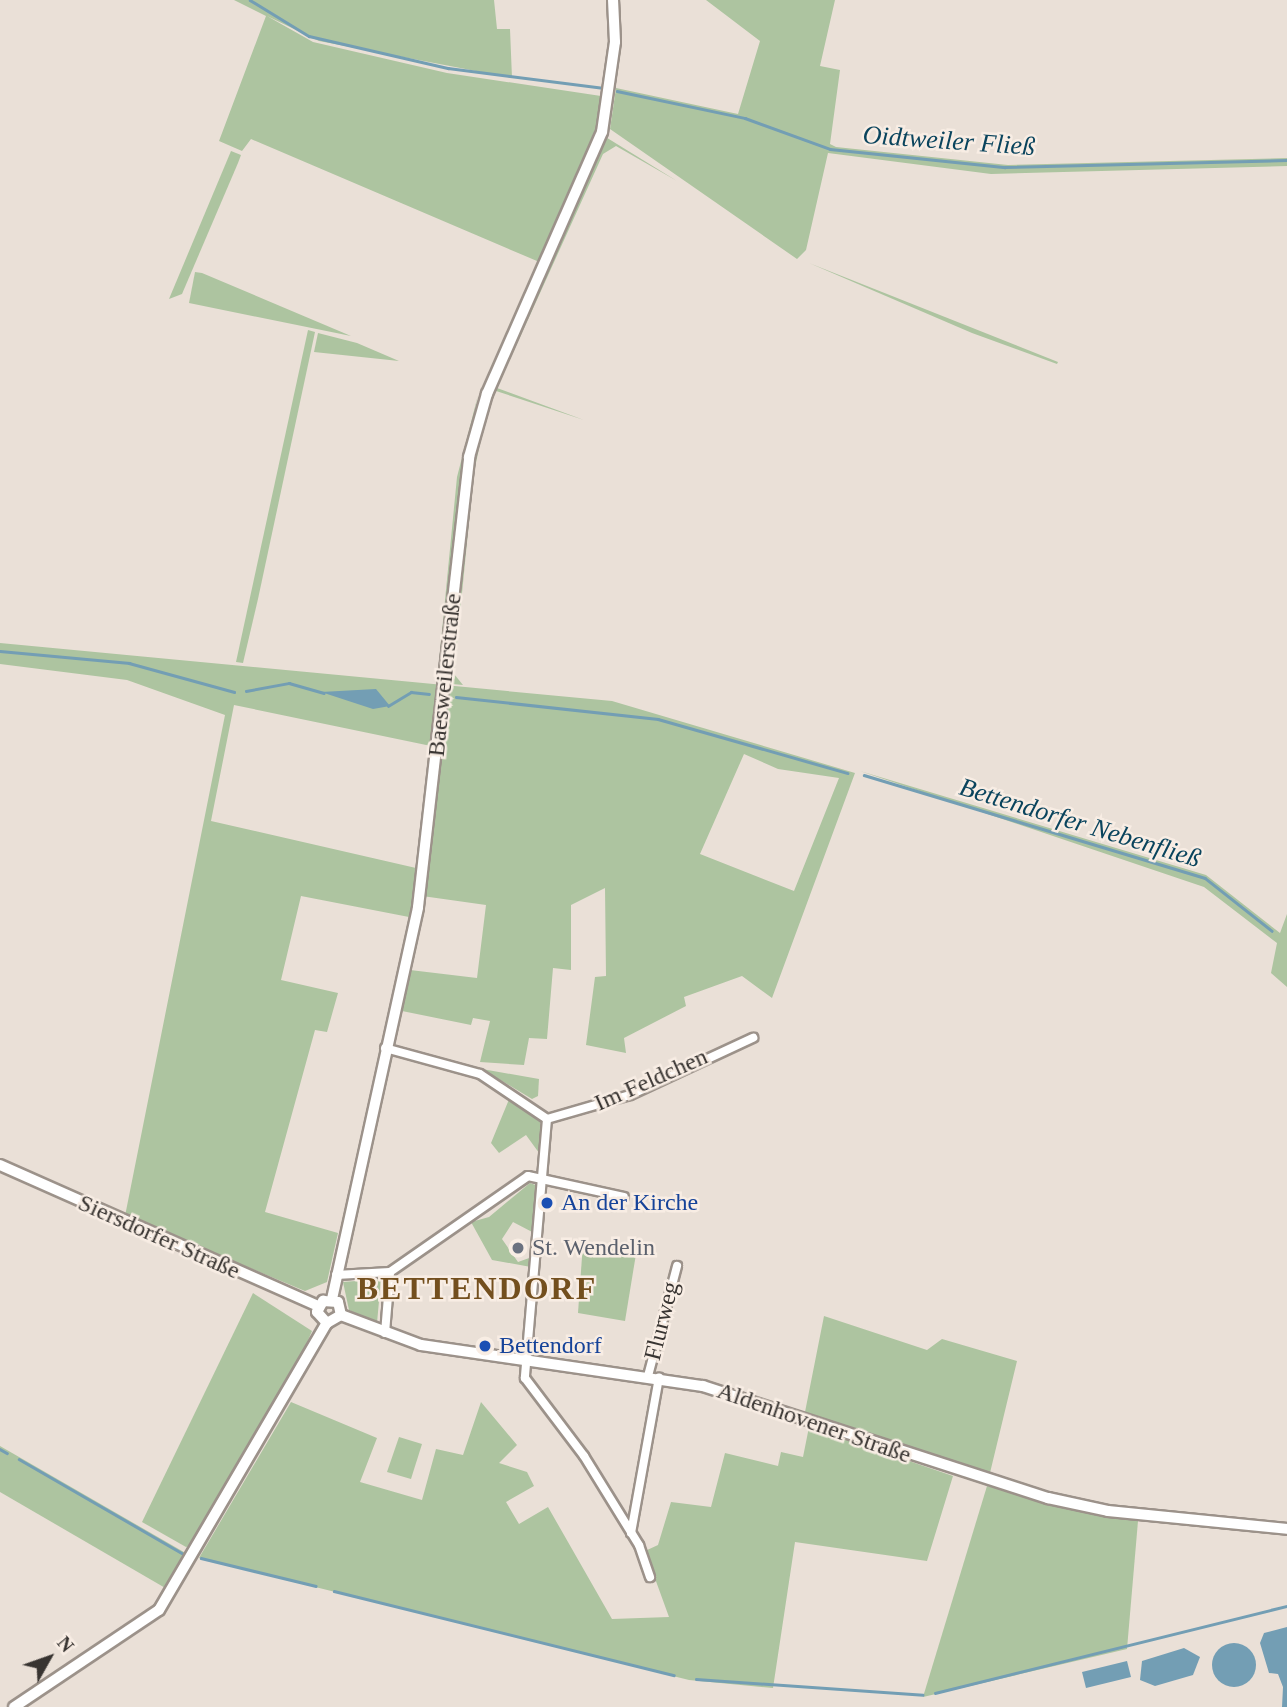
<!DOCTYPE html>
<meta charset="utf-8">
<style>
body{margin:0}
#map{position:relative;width:1287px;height:1707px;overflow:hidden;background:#eae0d7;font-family:"Times New Roman",serif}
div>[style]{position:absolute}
.green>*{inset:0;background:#adc4a0}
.water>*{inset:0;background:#739eb4}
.round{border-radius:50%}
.stream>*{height:2.5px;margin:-1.25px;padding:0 1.25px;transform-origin:1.25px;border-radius:1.25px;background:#739eb4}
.roads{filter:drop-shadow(2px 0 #9c928a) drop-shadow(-2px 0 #9c928a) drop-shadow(0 2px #9c928a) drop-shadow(0 -2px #9c928a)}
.minor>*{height:8px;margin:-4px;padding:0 4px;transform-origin:4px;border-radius:4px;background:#fff}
.tertiary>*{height:10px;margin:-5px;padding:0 5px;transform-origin:5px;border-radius:5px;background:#fff}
.secondary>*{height:10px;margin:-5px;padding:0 5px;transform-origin:5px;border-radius:5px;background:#fff}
.dots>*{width:19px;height:19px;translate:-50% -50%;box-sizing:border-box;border:4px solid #f8ede4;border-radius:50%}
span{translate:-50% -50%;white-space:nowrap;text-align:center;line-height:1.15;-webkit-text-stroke:5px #f8ede4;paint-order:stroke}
.street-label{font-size:24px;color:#383431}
.transit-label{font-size:24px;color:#164399}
.left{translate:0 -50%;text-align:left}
.worship-label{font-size:24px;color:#5b616d}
.water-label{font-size:26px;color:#0a445d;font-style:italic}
.district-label{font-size:32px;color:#734f1e;font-weight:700;letter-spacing:2px}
.north{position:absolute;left:14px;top:1623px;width:70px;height:70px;-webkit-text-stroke:5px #f8ede4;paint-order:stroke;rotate:50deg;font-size:19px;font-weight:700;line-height:28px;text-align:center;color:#383431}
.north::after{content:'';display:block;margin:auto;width:24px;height:32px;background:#383431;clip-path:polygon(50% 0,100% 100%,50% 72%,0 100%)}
</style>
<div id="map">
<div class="green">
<i style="clip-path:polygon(234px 0,494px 0,497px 29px,510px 29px,512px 78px,319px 41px,267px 16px,313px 42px,447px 73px,601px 96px,593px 145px,544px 264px,251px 139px,242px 151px,219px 141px,266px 16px)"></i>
<i style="clip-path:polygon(706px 0,835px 0,820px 66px,840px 70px,830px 144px,836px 147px,1008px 165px,1287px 158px,1287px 166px,991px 174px,828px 153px,806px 250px,797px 259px,610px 129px,616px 88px,738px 114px,760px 41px)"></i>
<i style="clip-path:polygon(604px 136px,677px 181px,616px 146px,603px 154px,497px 388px,584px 420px,493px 390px)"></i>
<i style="clip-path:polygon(231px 151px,241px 155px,238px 163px,182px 294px,169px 299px)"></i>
<i style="clip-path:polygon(809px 263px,1058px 362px,1057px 364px,972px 333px)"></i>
<i style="clip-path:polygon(195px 272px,202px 273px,351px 336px,189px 303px)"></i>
<i style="clip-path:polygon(308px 330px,315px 332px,258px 599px,243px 663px,236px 662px)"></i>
<i style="clip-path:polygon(318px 333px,357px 343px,399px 361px,314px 352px)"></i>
<i style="clip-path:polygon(478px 395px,463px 467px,437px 682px,457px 477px)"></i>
<i style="clip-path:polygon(490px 398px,474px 472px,454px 674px,463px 685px,452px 684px,475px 443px)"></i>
<i style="clip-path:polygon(evenodd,0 643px,612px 701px,855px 773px,772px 998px,742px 976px,684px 997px,686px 1006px,624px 1038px,626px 1053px,586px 1045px,595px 977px,606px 976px,605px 888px,571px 905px,571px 970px,553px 968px,547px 1039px,529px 1038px,524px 1065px,480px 1062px,490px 1021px,473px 1018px,471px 1025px,402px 1011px,410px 970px,477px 978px,486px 905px,415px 895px,409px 917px,301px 896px,281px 980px,338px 993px,327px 1032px,315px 1030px,265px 1212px,338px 1233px,327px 1282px,305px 1291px,125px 1216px,225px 715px,127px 680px,0 664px,0 643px,234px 705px,431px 746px,416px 868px,211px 821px,234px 705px,0 643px,744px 754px,778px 769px,839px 778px,794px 891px,700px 854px,744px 754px)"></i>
<i style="clip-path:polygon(860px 771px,1206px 875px,1280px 933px,1287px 914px,1287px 987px,1271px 973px,1277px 943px,1204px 887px)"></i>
<i style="clip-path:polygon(482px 1069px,539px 1079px,538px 1096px,532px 1099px)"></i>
<i style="clip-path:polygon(510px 1097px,540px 1119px,542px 1157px,526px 1135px,499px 1153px,491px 1143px)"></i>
<i style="clip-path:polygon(530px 1183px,538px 1186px,536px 1234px,513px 1222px,502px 1239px,518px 1262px,532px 1257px,531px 1267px,492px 1260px,471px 1222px,489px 1217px)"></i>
<i style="clip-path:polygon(583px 1243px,636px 1254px,625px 1321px,578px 1313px)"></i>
<i style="clip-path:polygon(381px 1279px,377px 1323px,349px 1310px,343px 1282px)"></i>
<i style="clip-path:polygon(253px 1293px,312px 1331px,284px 1396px,196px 1544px,186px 1547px,142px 1522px)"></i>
<i style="clip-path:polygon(824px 1316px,927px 1350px,942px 1339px,1017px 1361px,989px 1477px,805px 1412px)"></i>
<i style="clip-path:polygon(291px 1402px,377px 1438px,360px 1482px,422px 1500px,436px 1449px,463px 1455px,481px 1402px,517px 1445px,499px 1463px,527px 1472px,534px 1486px,506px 1502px,519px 1524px,548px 1507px,612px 1619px,669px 1617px,645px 1551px,658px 1545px,671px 1502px,711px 1507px,725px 1453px,778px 1466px,781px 1452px,803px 1457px,809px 1427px,953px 1476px,927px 1561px,795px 1542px,773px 1688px,689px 1680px,199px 1558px)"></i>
<i style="clip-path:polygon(399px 1437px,422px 1444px,411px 1479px,387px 1472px)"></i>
<i style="clip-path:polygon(0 1446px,189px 1555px,167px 1589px,0 1492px)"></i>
<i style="clip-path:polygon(987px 1486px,1138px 1521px,1127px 1649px,923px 1697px)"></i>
</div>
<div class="water">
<i style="clip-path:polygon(376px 689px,390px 706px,373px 709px,321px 692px)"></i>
<i style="clip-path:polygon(1287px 1627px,1287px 1707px,1282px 1707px,1283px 1687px,1278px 1674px,1269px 1673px,1260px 1643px,1264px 1633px)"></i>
<i class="round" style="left:1212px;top:1643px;width:44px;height:44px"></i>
<i style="clip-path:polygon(1184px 1648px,1200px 1657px,1193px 1675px,1155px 1686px,1140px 1680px,1142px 1661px)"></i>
<i style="clip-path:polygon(1127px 1661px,1131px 1677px,1086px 1688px,1082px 1672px)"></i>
</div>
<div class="stream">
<i style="left:250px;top:0;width:69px;rotate:31.4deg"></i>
<i style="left:309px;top:36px;width:143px;rotate:13deg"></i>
<i style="left:448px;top:68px;width:157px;rotate:7.3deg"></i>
<i style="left:617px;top:91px;width:131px;rotate:11.9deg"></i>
<i style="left:745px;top:118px;width:90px;rotate:20deg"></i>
<i style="left:830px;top:149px;width:176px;rotate:5.9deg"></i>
<i style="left:1005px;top:167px;width:282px;rotate:-1.4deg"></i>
<i style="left:0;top:651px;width:130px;rotate:5.3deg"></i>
<i style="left:129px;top:663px;width:109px;rotate:15.4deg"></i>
<i style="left:246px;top:691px;width:44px;rotate:-10.5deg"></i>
<i style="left:289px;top:683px;width:36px;rotate:16deg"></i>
<i style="left:456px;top:697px;width:203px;rotate:6.2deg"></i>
<i style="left:658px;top:719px;width:197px;rotate:15.9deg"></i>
<i style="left:388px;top:706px;width:27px;rotate:-31deg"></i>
<i style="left:411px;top:692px;width:18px;rotate:6deg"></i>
<i style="left:864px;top:775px;width:356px;rotate:16.8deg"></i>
<i style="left:1205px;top:878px;width:85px;rotate:38.3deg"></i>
<i style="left:0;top:1449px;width:8px;rotate:30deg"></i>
<i style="left:19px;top:1459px;width:192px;rotate:30deg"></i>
<i style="left:201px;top:1558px;width:118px;rotate:13.7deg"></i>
<i style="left:334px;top:1591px;width:350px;rotate:13.9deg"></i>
<i style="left:696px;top:1679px;width:227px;rotate:4deg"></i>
<i style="left:935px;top:1693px;width:363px;rotate:-13.9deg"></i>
</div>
<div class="roads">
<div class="minor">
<i style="left:385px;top:1048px;width:98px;rotate:15.3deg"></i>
<i style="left:480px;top:1074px;width:81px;rotate:33.9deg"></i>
<i style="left:547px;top:1119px;width:260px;rotate:94.9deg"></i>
<i style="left:525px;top:1378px;width:98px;rotate:52.9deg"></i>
<i style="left:584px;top:1456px;width:105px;rotate:58.3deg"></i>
<i style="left:639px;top:1545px;width:34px;rotate:71deg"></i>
<i style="left:547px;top:1119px;width:86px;rotate:-16.1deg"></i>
<i style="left:630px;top:1095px;width:136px;rotate:-24.9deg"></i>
<i style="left:390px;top:1272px;width:168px;rotate:-34.8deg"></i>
<i style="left:528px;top:1176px;width:98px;rotate:12.3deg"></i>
<i style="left:336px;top:1275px;width:54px;rotate:-3.2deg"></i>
<i style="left:385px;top:1333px;width:61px;rotate:-85.3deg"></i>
<i style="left:648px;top:1376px;width:114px;rotate:-75.2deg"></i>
<i style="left:631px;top:1533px;width:158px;rotate:-79.8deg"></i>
</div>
<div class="tertiary">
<i style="left:0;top:1165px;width:348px;rotate:23.9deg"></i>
<i style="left:332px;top:1299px;width:401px;rotate:-77.6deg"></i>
<i style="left:418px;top:907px;width:453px;rotate:-83.5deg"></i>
<i style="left:469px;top:457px;width:66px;rotate:-74.1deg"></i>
<i style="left:487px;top:394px;width:286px;rotate:-66.3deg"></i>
<i style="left:602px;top:132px;width:91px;rotate:-81.8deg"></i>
<i style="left:615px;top:42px;width:42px;rotate:-92.7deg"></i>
</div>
<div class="secondary">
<i style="left:341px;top:1315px;width:85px;rotate:20.6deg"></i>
<i style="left:421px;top:1345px;width:285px;rotate:8.3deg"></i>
<i style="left:703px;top:1386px;width:363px;rotate:18deg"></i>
<i style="left:1048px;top:1498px;width:61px;rotate:12.2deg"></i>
<i style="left:1108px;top:1511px;width:180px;rotate:5.7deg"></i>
<i style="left:327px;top:1323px;width:15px;rotate:-132deg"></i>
<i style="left:317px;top:1312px;width:13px;rotate:-61deg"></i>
<i style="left:323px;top:1301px;width:15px;rotate:4deg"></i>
<i style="left:338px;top:1302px;width:13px;rotate:77deg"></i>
<i style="left:14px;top:1707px;width:174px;rotate:-33.8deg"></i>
<i style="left:159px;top:1610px;width:333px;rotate:-59.7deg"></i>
<i style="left:327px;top:1323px;width:16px;rotate:-30deg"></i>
</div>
</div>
<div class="dots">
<i style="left:547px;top:1203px;background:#1a4fb4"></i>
<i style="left:518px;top:1248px;background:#6b7280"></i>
<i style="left:485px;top:1346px;background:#1a4fb4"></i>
</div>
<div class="street-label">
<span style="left:445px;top:675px;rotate:-84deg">Baesweilerstraße</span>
<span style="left:651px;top:1080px;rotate:-24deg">Im Feldchen</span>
<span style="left:159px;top:1237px;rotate:24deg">Siersdorfer Straße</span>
<span style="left:662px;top:1321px;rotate:-76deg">Flurweg</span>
<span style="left:814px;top:1423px;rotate:19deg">Aldenhovener Straße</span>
</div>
<div class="transit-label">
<span class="left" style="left:561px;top:1203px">An der Kirche</span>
<span class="left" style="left:499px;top:1346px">Bettendorf</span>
</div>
<div class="worship-label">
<span class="left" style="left:532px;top:1248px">St. Wendelin</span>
</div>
<div class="water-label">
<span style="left:949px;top:141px;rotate:4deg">Oidtweiler Fließ</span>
<span style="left:1080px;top:823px;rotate:17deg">Bettendorfer Nebenfließ</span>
</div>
<div class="district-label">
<span style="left:477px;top:1288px">BETTENDORF</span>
</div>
<div class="north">N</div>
</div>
